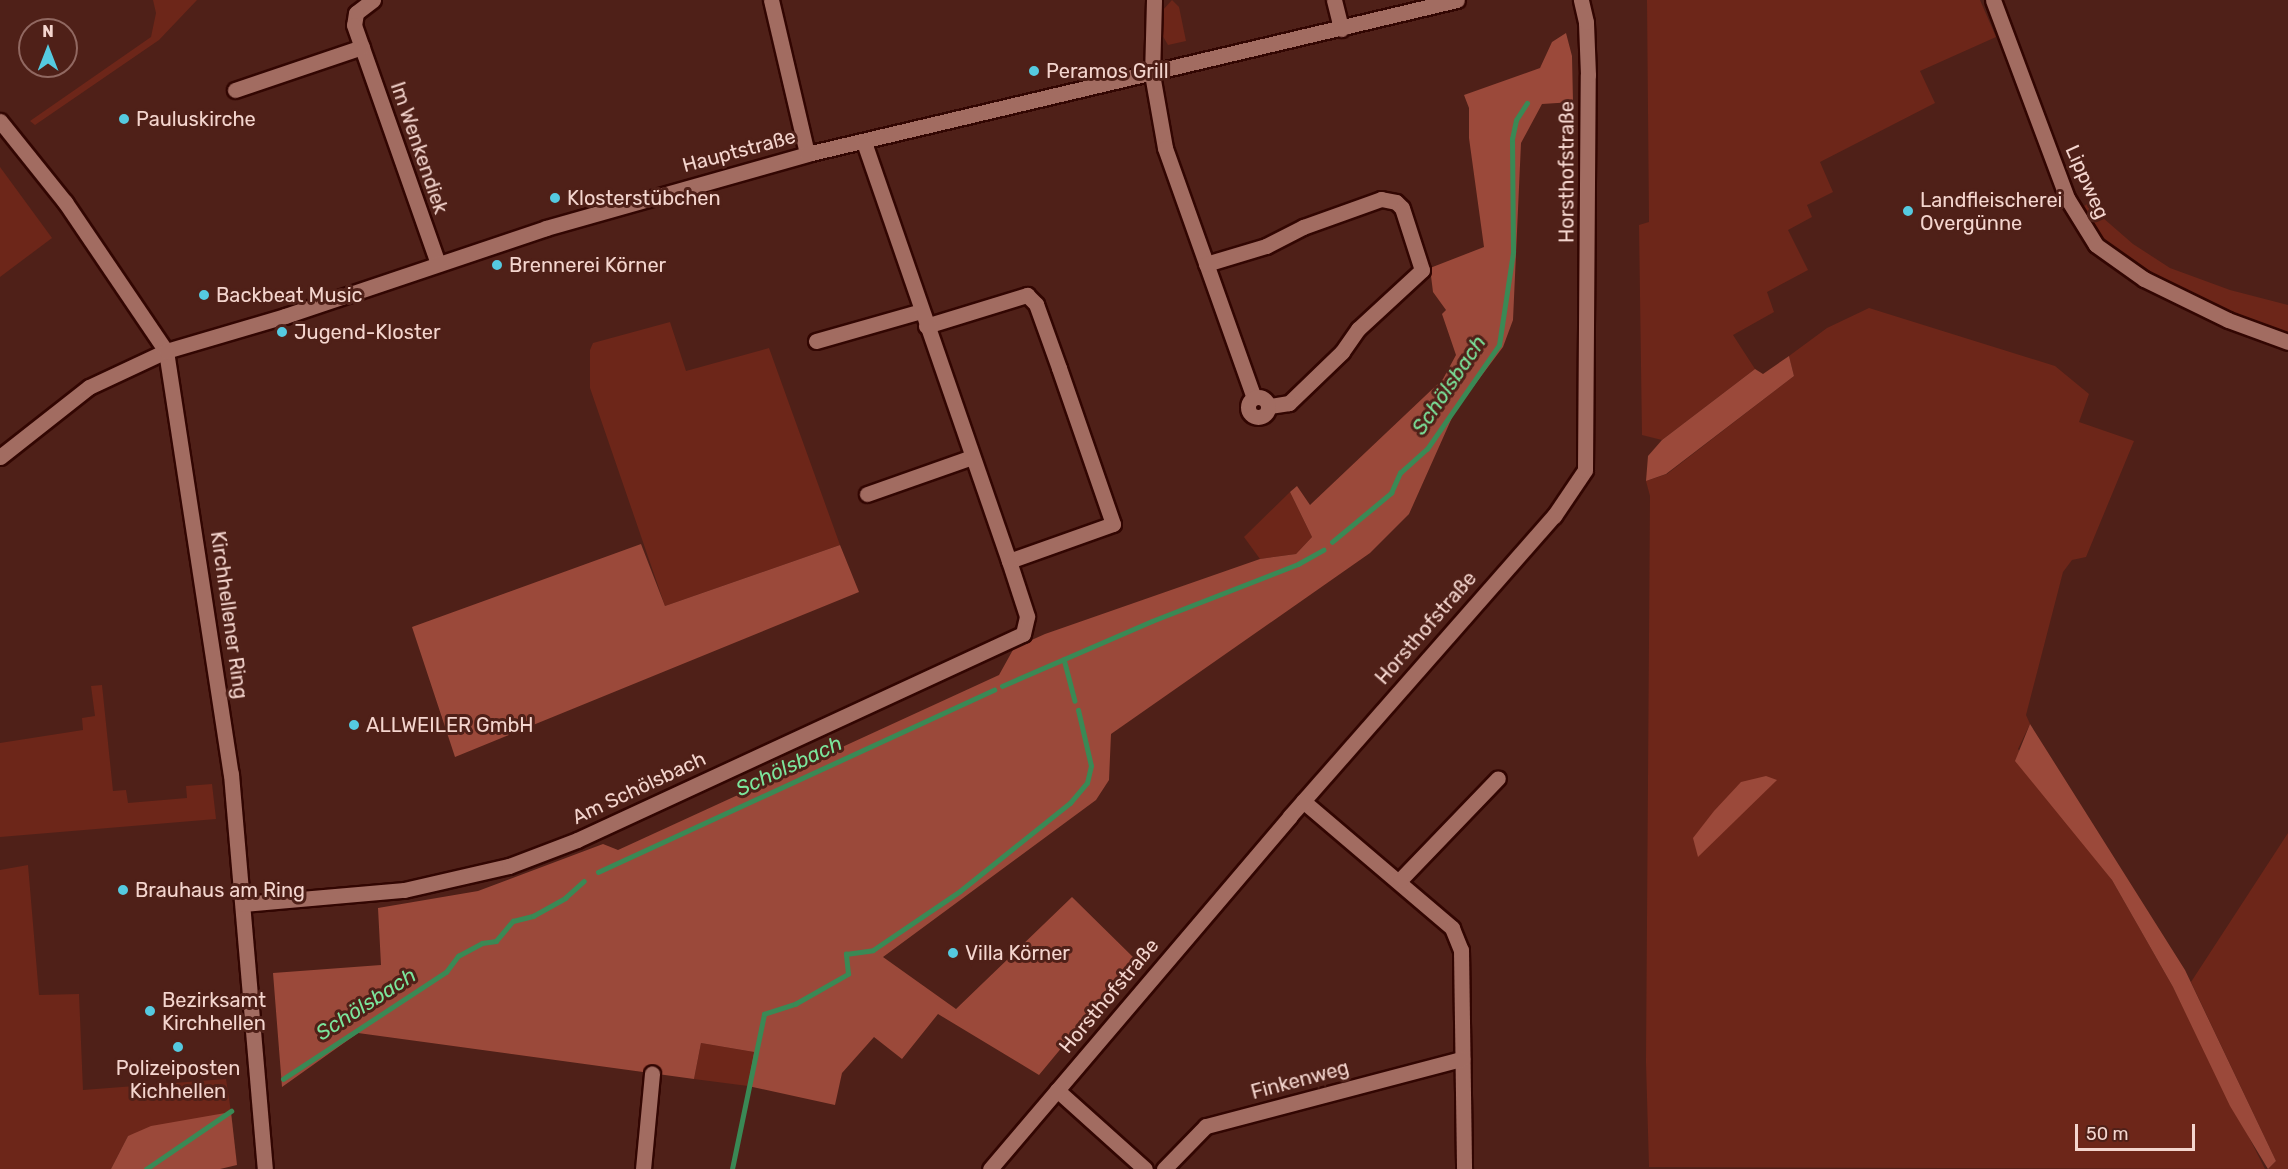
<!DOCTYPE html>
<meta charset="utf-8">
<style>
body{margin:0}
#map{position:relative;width:2288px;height:1169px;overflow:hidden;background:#4f2018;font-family:Rubik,sans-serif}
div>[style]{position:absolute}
.green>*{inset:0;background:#6d2619}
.forest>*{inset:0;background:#9b493a}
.stream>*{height:4.5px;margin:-2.25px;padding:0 2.25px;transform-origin:2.25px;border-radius:2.25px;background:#3a8955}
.roads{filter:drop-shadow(2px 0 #320602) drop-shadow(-2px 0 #320602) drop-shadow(0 2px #320602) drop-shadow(0 -2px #320602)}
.minor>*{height:15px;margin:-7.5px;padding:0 7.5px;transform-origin:7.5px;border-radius:7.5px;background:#a26c61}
.minor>.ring{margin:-7.5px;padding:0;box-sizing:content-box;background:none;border:15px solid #a26c61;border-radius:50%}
.dots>*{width:16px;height:16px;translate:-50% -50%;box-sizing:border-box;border:3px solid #4f2018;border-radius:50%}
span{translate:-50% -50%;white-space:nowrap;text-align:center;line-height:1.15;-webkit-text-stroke:6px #4f2018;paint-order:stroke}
.poi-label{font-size:20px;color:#f4d5ce}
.left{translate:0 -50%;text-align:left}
.street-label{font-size:20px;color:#f4d5ce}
.water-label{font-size:21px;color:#7be49b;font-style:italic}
.north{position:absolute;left:18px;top:18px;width:60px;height:60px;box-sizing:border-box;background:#4f2018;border:2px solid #916861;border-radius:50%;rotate:0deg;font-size:16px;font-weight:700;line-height:24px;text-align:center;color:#f4d5ce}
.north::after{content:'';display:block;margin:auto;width:21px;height:27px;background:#55cae0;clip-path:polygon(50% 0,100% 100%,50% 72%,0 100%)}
.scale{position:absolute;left:2075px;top:1124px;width:120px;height:27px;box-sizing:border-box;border:3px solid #f4d5ce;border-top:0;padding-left:8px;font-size:18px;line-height:21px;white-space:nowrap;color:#f4d5ce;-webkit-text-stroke:4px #4f2018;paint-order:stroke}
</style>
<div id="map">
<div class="green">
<i style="clip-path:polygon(153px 0,197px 0,159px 40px,35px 125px,30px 121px,151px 37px,156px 13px)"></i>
<i style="clip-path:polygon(1172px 0,1179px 7px,1186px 41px,1168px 45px,1161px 33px,1162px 11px)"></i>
<i style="clip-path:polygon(1647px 0,1980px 0,1996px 37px,1920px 71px,1935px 103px,1820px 162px,1833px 192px,1807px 205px,1812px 217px,1788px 230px,1808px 270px,1767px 292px,1774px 312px,1733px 335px,1755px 369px,1662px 440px,1642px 435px,1639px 225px,1649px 222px)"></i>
<i style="clip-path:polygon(0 167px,52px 238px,0 277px)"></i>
<i style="clip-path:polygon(2087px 204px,2133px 244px,2170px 268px,2230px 290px,2288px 305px,2288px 335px,2243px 319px,2128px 261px,2099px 238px,2079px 210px)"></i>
<i style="clip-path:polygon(1869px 308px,2055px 366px,2089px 394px,2079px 422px,2134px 441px,2086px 557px,2072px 560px,2063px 572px,2026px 715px,2030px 724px,2018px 749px,2112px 880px,2173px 987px,2265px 1169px,1649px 1167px,1646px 1062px,1650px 496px,1646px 481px,1667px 474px,1794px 376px,1789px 356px,1827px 328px)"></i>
<i style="clip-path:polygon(670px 322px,686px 371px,769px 348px,840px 545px,665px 606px,590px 388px,590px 350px,593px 343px)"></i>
<i style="clip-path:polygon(1290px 492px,1312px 537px,1296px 554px,1260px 559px,1244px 537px)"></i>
<i style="clip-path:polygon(102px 685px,113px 791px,126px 790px,128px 803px,187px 798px,186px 786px,212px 784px,216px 819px,0 837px,0 743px,83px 730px,82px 718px,95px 716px,91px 686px)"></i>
<i style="clip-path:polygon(2288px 833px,2288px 1169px,2268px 1169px,2276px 1161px,2191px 982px)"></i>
<i style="clip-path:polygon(28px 865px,39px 995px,79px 994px,83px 1090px,226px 1079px,231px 1112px,128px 1136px,111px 1169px,0 1169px,0 870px)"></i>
<i style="clip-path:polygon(701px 1043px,754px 1052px,748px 1086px,694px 1079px)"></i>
</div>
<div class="forest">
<i style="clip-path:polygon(1566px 33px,1572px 56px,1573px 102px,1542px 104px,1521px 143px,1513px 320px,1503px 347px,1455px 411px,1409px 514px,1370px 553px,1111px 734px,1109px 780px,1096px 800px,883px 957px,956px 1009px,1072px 897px,1135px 959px,1039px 1075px,938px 1014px,902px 1059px,874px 1037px,842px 1073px,835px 1105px,748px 1086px,754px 1052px,701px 1043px,694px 1079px,358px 1033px,282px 1087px,273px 973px,381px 965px,378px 908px,478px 891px,603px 844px,618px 850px,999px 675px,1014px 648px,1045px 634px,1260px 559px,1296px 554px,1312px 537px,1290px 492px,1297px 486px,1310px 505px,1443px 379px,1456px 355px,1442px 314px,1446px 310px,1433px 292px,1430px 268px,1484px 247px,1469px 138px,1469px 108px,1464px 95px,1540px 68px,1552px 42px)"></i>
<i style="clip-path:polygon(1789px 356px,1794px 376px,1666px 474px,1646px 481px,1648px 456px,1662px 440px,1755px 369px,1763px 374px)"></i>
<i style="clip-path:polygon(641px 544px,665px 606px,840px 545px,859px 592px,455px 757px,412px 627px)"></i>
<i style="clip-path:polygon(2030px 724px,2185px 970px,2276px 1161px,2268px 1169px,2230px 1106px,2173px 987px,2112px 880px,2015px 761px)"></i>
<i style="clip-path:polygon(1766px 776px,1777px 780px,1698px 857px,1693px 838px,1714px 811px,1741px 782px)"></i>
<i style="clip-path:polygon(231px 1112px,237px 1165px,220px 1169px,111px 1169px,128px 1136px,151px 1126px)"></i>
</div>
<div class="stream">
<i style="left:1332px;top:542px;width:77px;rotate:-39.7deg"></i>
<i style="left:1391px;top:493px;width:22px;rotate:-66deg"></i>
<i style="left:1400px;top:473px;width:36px;rotate:-42deg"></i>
<i style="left:1427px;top:449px;width:126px;rotate:-55.3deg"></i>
<i style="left:1499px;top:345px;width:94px;rotate:-81.4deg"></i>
<i style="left:1513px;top:252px;width:113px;rotate:-90.5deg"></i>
<i style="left:1512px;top:139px;width:19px;rotate:-78deg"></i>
<i style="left:1516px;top:120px;width:20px;rotate:-57deg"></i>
<i style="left:1064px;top:659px;width:43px;rotate:75.3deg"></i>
<i style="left:1002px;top:686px;width:163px;rotate:-23.4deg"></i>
<i style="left:1152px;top:621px;width:157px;rotate:-21.3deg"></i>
<i style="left:1298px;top:564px;width:29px;rotate:-29deg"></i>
<i style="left:598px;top:872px;width:436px;rotate:-24.7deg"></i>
<i style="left:283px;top:1079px;width:195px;rotate:-33.3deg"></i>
<i style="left:446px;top:972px;width:20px;rotate:-53deg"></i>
<i style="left:458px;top:956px;width:27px;rotate:-28deg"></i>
<i style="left:482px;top:943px;width:14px;rotate:-8deg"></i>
<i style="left:496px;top:941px;width:26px;rotate:-50deg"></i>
<i style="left:513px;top:921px;width:21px;rotate:-14deg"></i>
<i style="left:533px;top:916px;width:37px;rotate:-29deg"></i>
<i style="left:565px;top:898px;width:25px;rotate:-42deg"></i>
<i style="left:146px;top:1169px;width:103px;rotate:-34.3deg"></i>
<i style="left:732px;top:1169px;width:158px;rotate:-78.3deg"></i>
<i style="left:764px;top:1014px;width:33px;rotate:-18deg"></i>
<i style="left:795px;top:1004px;width:61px;rotate:-29.5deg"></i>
<i style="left:848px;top:974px;width:20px;rotate:-96deg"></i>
<i style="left:846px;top:954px;width:27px;rotate:-8deg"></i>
<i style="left:873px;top:950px;width:105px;rotate:-34.1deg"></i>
<i style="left:960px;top:891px;width:141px;rotate:-38.7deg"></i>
<i style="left:1070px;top:803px;width:26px;rotate:-50deg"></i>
<i style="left:1087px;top:783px;width:17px;rotate:-77deg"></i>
<i style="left:1091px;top:766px;width:57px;rotate:-103.1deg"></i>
</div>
<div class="roads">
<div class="minor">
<i style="left:373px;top:0;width:21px;rotate:143deg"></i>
<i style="left:356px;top:13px;width:12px;rotate:99deg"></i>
<i style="left:354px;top:25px;width:252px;rotate:70.6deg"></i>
<i style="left:771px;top:0;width:158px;rotate:76.8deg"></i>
<i style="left:1154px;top:0;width:74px;rotate:91.5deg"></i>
<i style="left:1152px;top:74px;width:75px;rotate:80deg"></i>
<i style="left:1165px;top:148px;width:265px;rotate:70.4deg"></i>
<i style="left:1334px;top:0;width:30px;rotate:76deg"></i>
<i style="left:1993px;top:0;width:211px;rotate:69.5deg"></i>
<i style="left:2067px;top:198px;width:55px;rotate:58.3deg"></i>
<i style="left:2096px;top:245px;width:59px;rotate:35.3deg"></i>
<i style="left:2144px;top:279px;width:93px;rotate:26deg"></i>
<i style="left:2228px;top:320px;width:64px;rotate:20.1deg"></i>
<i style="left:235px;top:90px;width:134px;rotate:-18.7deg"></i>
<i style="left:0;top:121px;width:104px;rotate:51.3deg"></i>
<i style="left:65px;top:202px;width:180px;rotate:55.9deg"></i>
<i style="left:166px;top:351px;width:428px;rotate:81.3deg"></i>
<i style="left:231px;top:774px;width:396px;rotate:85.1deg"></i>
<i style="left:1206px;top:264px;width:63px;rotate:-16.7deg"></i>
<i style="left:1266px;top:246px;width:42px;rotate:-27.2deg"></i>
<i style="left:1303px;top:227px;width:83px;rotate:-19.7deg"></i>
<i style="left:1381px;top:199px;width:15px;rotate:11deg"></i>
<i style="left:1396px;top:202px;width:8px;rotate:45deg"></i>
<i style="left:1402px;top:208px;width:65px;rotate:72.1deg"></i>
<i style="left:1422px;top:270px;width:87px;rotate:137.3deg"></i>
<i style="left:1358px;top:329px;width:28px;rotate:125deg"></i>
<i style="left:1342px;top:352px;width:74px;rotate:136.1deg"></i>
<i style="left:1289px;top:403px;width:20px;rotate:171deg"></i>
<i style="left:926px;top:326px;width:106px;rotate:-17.1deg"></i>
<i style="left:1027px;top:295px;width:13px;rotate:45deg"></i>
<i style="left:1036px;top:304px;width:68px;rotate:70.2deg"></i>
<i style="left:1059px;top:368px;width:165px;rotate:70.9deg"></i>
<i style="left:1113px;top:524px;width:110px;rotate:160.4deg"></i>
<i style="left:816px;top:341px;width:109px;rotate:-15.9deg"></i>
<i class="ring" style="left:1248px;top:397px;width:5px;height:5px"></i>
<i style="left:0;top:457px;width:113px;rotate:-38.2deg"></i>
<i style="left:89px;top:387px;width:85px;rotate:-25.1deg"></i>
<i style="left:166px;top:351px;width:124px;rotate:-16.4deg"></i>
<i style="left:285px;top:316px;width:275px;rotate:-18.6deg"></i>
<i style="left:546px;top:228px;width:271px;rotate:-15.8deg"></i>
<i style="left:807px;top:154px;width:668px;rotate:-13.33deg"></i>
<i style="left:867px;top:494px;width:111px;rotate:-19.4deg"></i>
<i style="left:1303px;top:801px;width:196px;rotate:40.4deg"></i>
<i style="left:1452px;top:928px;width:24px;rotate:68deg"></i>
<i style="left:1461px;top:950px;width:219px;rotate:89.2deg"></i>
<i style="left:1400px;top:880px;width:141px;rotate:-46.1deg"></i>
<i style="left:243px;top:904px;width:162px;rotate:-5deg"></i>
<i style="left:404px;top:890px;width:108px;rotate:-12.9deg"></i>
<i style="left:509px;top:866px;width:73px;rotate:-20.9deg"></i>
<i style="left:577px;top:840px;width:491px;rotate:-24.8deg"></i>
<i style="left:1023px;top:634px;width:18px;rotate:-77deg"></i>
<i style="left:1027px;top:616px;width:58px;rotate:-108.1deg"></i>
<i style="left:1009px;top:561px;width:443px;rotate:-109.1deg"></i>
<i style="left:1057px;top:1090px;width:118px;rotate:41.9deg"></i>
<i style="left:643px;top:1169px;width:96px;rotate:-84.6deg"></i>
<i style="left:990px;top:1169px;width:463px;rotate:-49.6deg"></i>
<i style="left:1290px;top:816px;width:400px;rotate:-48.7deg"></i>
<i style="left:1554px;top:516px;width:55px;rotate:-56deg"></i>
<i style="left:1585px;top:470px;width:395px;rotate:-89.6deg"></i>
<i style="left:1588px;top:75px;width:53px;rotate:-92.2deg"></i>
<i style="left:1586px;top:22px;width:23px;rotate:-103deg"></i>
<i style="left:1164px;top:1169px;width:60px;rotate:-45.7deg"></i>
<i style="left:1206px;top:1126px;width:265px;rotate:-14.7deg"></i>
</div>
</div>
<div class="dots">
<i style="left:1034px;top:71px;background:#55cae0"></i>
<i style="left:124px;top:119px;background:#55cae0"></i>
<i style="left:555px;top:198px;background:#55cae0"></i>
<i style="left:1908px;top:211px;background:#55cae0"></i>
<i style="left:497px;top:265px;background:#55cae0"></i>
<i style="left:204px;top:295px;background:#55cae0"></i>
<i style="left:282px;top:332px;background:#55cae0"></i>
<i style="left:354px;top:725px;background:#55cae0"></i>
<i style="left:123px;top:890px;background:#55cae0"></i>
<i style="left:953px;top:953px;background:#55cae0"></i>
<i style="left:150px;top:1011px;background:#55cae0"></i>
<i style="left:178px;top:1047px;background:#55cae0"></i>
</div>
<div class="poi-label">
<span class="left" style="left:1046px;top:71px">Peramos Grill</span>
<span class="left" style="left:136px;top:119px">Pauluskirche</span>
<span class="left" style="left:567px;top:198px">Klosterstübchen</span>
<span class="left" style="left:1920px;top:212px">Landfleischerei<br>Overgünne</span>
<span class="left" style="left:509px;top:265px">Brennerei Körner</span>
<span class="left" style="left:216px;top:295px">Backbeat Music</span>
<span class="left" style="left:294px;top:332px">Jugend-Kloster</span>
<span class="left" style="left:366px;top:725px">ALLWEILER GmbH</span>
<span class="left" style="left:135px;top:890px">Brauhaus am Ring</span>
<span class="left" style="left:965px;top:953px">Villa Körner</span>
<span class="left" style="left:162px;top:1012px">Bezirksamt<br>Kirchhellen</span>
<span style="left:178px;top:1080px">Polizeiposten<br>Kichhellen</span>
</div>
<div class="street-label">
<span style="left:419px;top:148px;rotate:71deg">Im Wenkendiek</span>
<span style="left:739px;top:151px;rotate:-15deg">Hauptstraße</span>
<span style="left:1567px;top:172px;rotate:-90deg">Horsthofstraße</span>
<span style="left:2087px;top:182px;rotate:66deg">Lippweg</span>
<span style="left:229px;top:615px;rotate:82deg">Kirchhellener Ring</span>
<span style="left:1426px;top:628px;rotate:-49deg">Horsthofstraße</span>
<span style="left:639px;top:788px;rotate:-25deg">Am Schölsbach</span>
<span style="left:1109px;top:996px;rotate:-50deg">Horsthofstraße</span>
<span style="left:1300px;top:1080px;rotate:-15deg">Finkenweg</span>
</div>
<div class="water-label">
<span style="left:1449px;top:385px;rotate:-56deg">Schölsbach</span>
<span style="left:789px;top:766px;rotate:-25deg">Schölsbach</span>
<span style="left:366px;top:1004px;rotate:-33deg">Schölsbach</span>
</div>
<div class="north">N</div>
<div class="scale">50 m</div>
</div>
